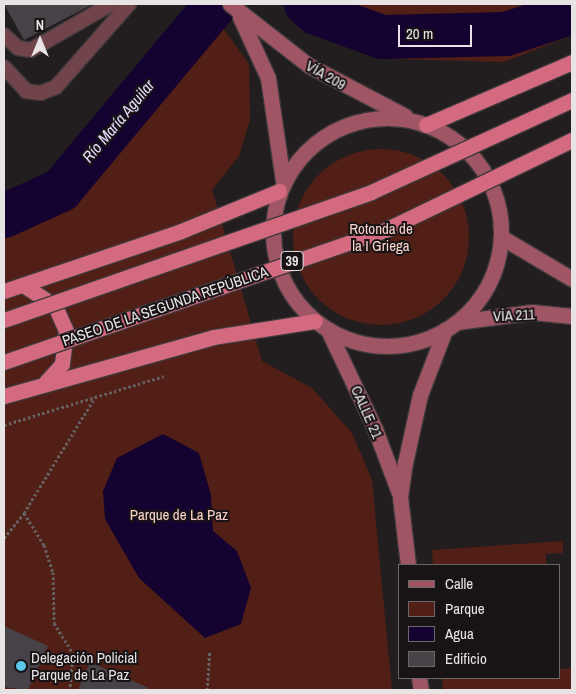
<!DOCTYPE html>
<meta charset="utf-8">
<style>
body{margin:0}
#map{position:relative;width:576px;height:694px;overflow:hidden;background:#221d1f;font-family:"Archivo Narrow",sans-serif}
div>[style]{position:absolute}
.green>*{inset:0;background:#511f15}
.round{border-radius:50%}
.water>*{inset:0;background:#140230}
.river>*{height:44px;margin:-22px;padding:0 22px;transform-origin:22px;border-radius:22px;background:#140230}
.building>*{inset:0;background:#464247}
.path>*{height:3px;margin-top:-1.5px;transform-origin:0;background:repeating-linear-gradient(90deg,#666163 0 2.5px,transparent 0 5px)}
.roads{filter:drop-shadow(1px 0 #3e393b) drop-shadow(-1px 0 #3e393b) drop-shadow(0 1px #3e393b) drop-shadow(0 -1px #3e393b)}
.service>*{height:14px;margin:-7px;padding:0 7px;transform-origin:7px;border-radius:7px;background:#71434b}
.secondary>*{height:15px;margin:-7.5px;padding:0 7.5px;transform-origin:7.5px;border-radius:7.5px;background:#a05564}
.secondary>.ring{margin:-7.5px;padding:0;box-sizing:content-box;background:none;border:15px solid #a05564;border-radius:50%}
.trunk>*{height:15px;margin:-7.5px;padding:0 7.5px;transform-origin:7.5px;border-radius:7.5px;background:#d46a80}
.bridges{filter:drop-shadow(1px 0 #3e393b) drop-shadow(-1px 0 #3e393b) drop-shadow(0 1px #3e393b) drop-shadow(0 -1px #3e393b)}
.trunk-bridge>*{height:15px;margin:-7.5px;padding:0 7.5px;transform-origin:7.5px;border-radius:7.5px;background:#d46a80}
.dots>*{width:14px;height:14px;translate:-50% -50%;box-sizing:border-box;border:2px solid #181416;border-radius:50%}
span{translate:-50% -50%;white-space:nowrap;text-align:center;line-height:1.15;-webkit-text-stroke:4px #181416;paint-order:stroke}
.shield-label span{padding:1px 4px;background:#181416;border:1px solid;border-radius:4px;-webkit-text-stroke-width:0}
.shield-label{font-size:14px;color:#e8e4e6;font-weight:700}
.street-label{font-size:15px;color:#e8e4e6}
.park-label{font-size:15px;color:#f9d1c8}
.poi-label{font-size:15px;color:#e8e4e6}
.left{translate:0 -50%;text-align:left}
.water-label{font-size:16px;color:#e4ddff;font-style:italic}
.frame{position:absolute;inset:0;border:5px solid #e8e4e6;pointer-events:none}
.legend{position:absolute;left:398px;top:564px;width:162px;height:115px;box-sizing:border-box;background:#181416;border:1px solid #6b6769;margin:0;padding:6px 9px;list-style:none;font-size:15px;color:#e8e4e6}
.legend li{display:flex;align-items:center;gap:10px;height:25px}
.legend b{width:25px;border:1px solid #6b6769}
.north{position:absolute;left:15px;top:15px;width:50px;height:50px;-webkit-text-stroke:4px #181416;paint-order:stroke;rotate:0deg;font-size:14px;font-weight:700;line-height:20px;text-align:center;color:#e8e4e6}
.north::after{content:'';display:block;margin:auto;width:18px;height:22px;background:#e8e4e6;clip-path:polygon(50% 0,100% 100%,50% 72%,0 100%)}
.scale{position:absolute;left:398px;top:25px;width:74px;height:22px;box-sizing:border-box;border:2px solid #e8e4e6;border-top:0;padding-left:6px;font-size:15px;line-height:18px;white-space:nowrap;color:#e8e4e6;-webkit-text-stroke:4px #181416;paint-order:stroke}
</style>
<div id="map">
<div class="green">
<i style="clip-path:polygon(290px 4px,572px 4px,572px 35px,504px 62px,396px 59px,298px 14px)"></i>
<i style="clip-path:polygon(221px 25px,249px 64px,250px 120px,239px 156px,212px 190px,262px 361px,312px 388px,352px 433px,372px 480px,392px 690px,4px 690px,4px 235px,71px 209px)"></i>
<i class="round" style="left:293px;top:149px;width:176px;height:176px"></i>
<i style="clip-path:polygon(563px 541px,563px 553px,546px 554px,546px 565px,433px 565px,432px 550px)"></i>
<i style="clip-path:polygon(572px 668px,572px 690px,443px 690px,442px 678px,560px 678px,560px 669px)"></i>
</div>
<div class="water">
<i style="clip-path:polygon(163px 434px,199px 453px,211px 495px,213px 531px,237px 551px,251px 588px,241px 624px,205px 638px,139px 578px,105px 519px,103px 491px,117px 458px)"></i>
</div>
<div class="river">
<i style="left:306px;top:4px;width:13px;rotate:42deg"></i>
<i style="left:316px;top:13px;width:70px;rotate:20deg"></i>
<i style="left:382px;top:37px;width:124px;rotate:-1.4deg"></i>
<i style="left:506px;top:34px;width:70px;rotate:-18.4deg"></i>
<i style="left:4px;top:216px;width:63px;rotate:-24.5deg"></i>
<i style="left:61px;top:190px;width:242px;rotate:-50.2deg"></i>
</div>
<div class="building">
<i style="clip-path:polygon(4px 4px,93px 4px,24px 40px)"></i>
<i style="clip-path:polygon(4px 626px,48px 646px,28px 690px,4px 687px)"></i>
<i style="clip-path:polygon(90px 662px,153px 690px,78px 690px)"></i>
</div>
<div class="path">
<i style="left:4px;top:425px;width:167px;rotate:-17deg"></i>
<i style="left:24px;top:513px;width:38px;rotate:58deg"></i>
<i style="left:44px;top:545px;width:28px;rotate:72deg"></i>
<i style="left:53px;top:572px;width:51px;rotate:88.9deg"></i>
<i style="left:54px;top:623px;width:36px;rotate:58deg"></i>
<i style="left:73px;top:654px;width:36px;rotate:95deg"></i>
<i style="left:4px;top:538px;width:32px;rotate:-51deg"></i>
<i style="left:24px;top:513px;width:136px;rotate:-58.5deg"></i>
<i style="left:207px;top:690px;width:39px;rotate:-86deg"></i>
</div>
<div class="roads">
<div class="service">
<i style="left:4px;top:35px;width:19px;rotate:43deg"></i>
<i style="left:18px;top:48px;width:13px;rotate:9deg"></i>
<i style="left:31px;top:50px;width:92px;rotate:-29.9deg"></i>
<i style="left:4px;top:67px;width:33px;rotate:47deg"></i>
<i style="left:26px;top:91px;width:15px;rotate:8deg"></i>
<i style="left:41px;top:93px;width:16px;rotate:-22deg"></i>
<i style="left:56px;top:87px;width:111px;rotate:-48.7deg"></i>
</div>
<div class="secondary">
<i style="left:230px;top:4px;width:99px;rotate:38deg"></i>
<i style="left:308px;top:65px;width:110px;rotate:27.7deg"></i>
<i style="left:240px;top:17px;width:67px;rotate:65.3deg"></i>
<i style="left:268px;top:78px;width:104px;rotate:81.7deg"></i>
<i class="ring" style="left:273px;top:118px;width:213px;height:213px"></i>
<i style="left:501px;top:237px;width:82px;rotate:30.6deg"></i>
<i style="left:457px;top:322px;width:76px;rotate:-7.6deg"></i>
<i style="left:532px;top:312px;width:40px;rotate:5.7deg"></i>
<i style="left:328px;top:330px;width:110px;rotate:64.6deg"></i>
<i style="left:375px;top:429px;width:68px;rotate:69.4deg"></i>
<i style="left:408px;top:565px;width:68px;rotate:-96.7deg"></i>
<i style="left:400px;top:497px;width:34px;rotate:-82deg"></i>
<i style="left:405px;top:463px;width:70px;rotate:-77.6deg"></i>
<i style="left:420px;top:395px;width:70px;rotate:-69deg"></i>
<i style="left:419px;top:678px;width:12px;rotate:81deg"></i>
</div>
<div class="trunk">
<i style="left:426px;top:125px;width:159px;rotate:-23.3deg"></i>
<i style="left:23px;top:285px;width:38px;rotate:33deg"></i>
<i style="left:55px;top:306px;width:27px;rotate:66deg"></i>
<i style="left:66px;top:331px;width:33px;rotate:97deg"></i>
<i style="left:62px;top:364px;width:24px;rotate:132deg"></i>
<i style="left:4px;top:291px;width:187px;rotate:-18.7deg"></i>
<i style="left:181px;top:231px;width:106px;rotate:-22.2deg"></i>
<i style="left:4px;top:396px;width:218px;rotate:-15.7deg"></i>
<i style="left:214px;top:337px;width:102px;rotate:-9deg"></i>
</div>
</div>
<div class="bridges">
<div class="trunk-bridge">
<i style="left:4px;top:320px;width:389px;rotate:-19.2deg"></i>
<i style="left:371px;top:192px;width:221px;rotate:-24.6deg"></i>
<i style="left:4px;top:362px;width:405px;rotate:-19.1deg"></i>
<i style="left:387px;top:229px;width:205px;rotate:-25.7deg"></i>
</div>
</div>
<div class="dots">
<i style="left:21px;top:666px;background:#5cc7e8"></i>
</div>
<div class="shield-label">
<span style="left:292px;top:261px">39</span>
</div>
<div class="street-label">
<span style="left:326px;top:75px;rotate:30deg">VÍA 209</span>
<span style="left:165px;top:306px;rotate:-19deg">PASEO DE LA SEGUNDA REPÚBLICA</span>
<span style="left:514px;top:315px;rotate:-3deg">VÍA 211</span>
<span style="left:367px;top:412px;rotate:66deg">CALLE 21</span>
</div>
<div class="park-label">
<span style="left:381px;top:237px">Rotonda de<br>la I Griega</span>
<span style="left:179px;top:515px">Parque de La Paz</span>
</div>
<div class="poi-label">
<span class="left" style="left:31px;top:666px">Delegación Policial<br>Parque de La Paz</span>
</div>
<div class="water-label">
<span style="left:118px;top:121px;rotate:-50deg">Río María Aguilar</span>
</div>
<div class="frame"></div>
<ul class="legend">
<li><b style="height:6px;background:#a05564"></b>Calle</li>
<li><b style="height:14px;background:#511f15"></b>Parque</li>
<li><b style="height:14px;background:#140230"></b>Agua</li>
<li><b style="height:14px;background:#464247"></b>Edificio</li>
</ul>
<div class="north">N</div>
<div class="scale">20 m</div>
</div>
